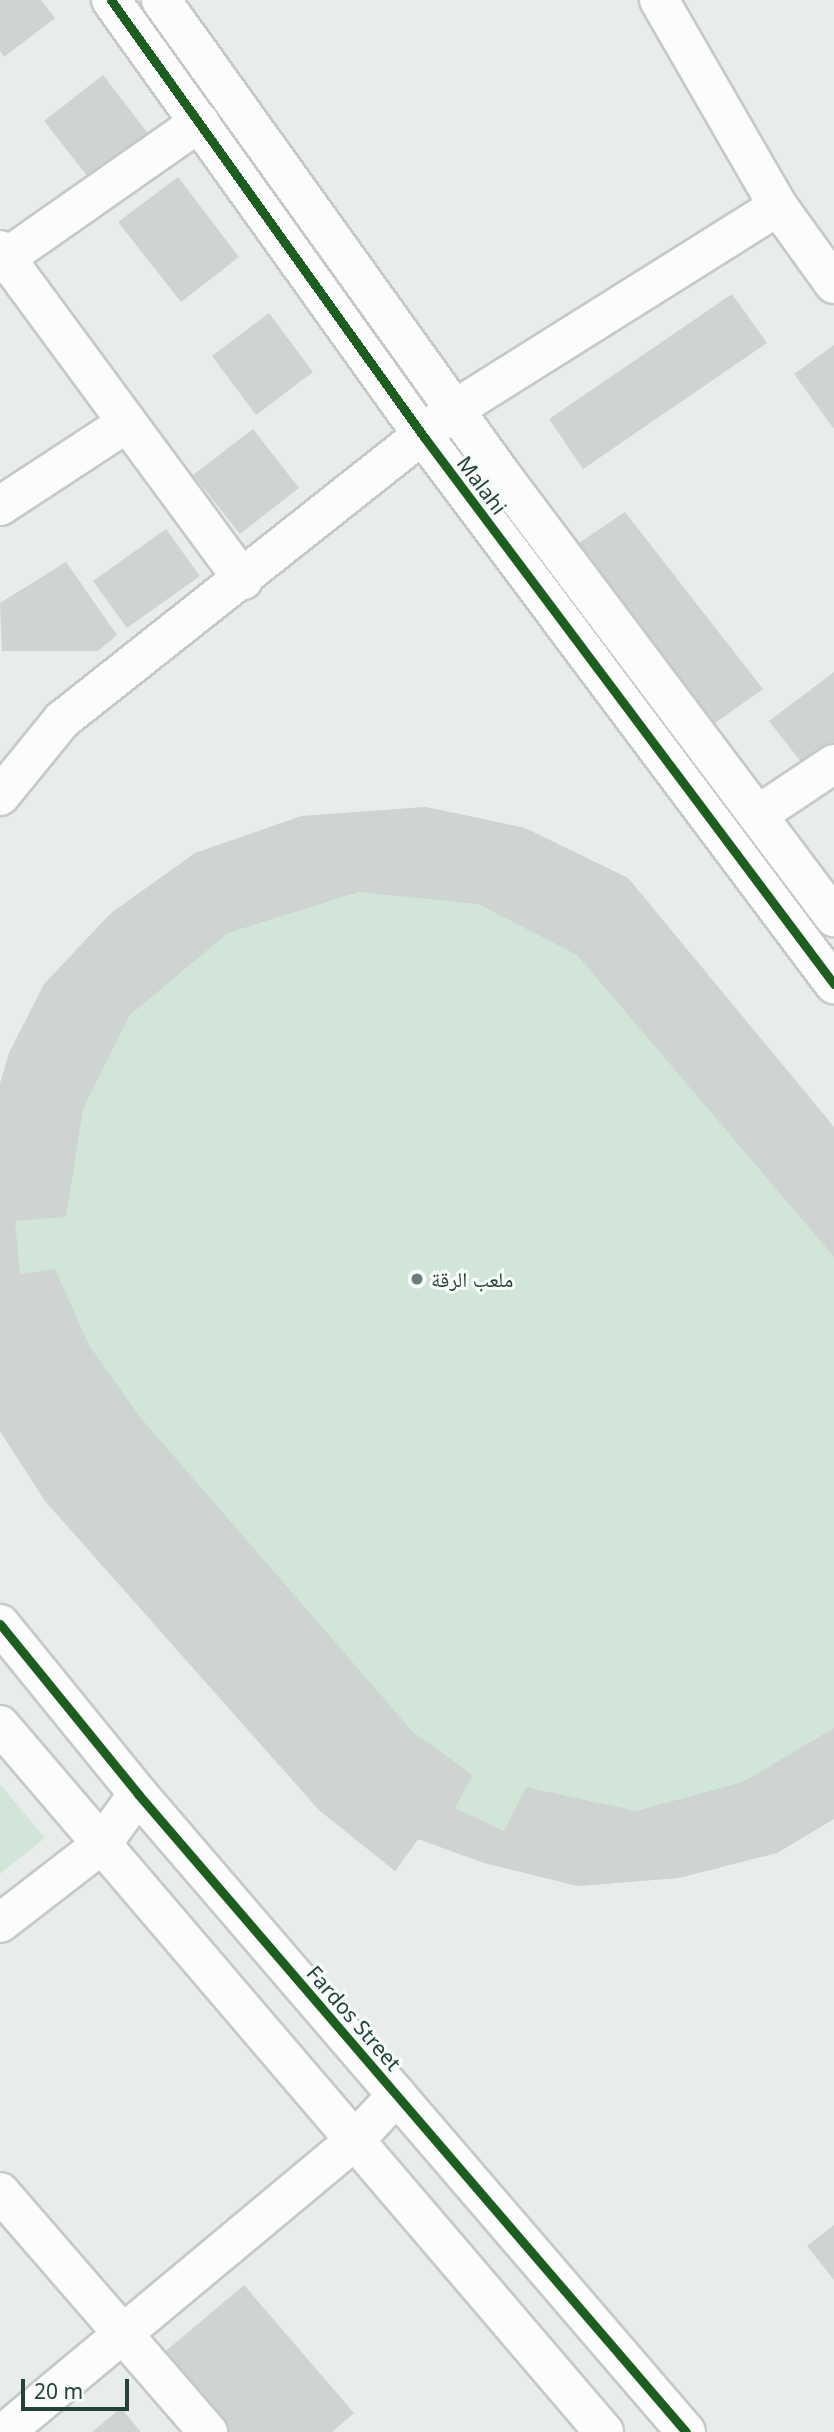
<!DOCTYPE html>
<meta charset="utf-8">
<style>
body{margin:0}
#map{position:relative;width:834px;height:2432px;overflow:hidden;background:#e8edeb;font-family:"Noto Sans","Noto Naskh Arabic",sans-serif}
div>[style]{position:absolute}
.green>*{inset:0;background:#d1e6d8}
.building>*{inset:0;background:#cfd4d2}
.roads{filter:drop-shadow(2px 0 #c5cac8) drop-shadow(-2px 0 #c5cac8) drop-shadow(0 2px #c5cac8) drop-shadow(0 -2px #c5cac8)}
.minor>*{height:38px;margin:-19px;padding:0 19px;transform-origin:19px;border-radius:19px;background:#fcfcfc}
.cycleway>*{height:9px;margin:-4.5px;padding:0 4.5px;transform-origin:4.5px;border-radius:4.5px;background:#1b5e20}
.dots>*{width:19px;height:19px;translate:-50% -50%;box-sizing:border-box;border:4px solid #f7fbf9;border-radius:50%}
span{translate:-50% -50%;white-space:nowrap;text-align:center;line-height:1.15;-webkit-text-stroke:6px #f7fbf9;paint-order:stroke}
.street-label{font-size:21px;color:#24423a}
.poi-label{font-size:21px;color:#24423a}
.left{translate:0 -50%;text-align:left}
.scale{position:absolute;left:21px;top:2379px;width:108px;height:32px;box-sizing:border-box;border:4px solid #24423a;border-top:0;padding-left:9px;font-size:21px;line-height:24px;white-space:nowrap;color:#24423a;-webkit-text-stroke:5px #f7fbf9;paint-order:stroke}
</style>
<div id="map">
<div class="green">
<i style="clip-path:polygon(426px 807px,525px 828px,628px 878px,834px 1127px,834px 1819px,777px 1853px,678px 1878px,578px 1886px,484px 1863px,419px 1839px,395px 1871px,319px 1810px,45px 1501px,0 1431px,0 1084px,9px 1053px,195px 853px,302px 816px)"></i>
<i style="clip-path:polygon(0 1784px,45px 1838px,0 1874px)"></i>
</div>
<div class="building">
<i style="clip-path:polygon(0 0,41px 0,55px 18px,4px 57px,0 51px)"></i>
<i style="clip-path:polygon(103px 75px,150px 136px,92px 182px,44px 121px)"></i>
<i style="clip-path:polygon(178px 177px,239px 257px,181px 302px,118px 222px)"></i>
<i style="clip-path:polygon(732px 294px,767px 343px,583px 469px,549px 419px)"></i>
<i style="clip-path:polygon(269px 313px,313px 372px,256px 415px,212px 356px)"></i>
<i style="clip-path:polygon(834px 345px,834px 429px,794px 374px)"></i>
<i style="clip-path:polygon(253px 429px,299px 488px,240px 534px,193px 475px)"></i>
<i style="clip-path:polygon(625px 512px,763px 689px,715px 723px,570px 549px)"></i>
<i style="clip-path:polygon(166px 529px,200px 576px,127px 628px,93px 581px)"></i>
<i style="clip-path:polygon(66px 562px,117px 635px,98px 651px,2px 651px,0 603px)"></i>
<i style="clip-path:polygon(834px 672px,834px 744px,805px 767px,769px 721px)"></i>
<i style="clip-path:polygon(426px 807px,525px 828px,628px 878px,834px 1127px,834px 1257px,577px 955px,478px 904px,359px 892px,228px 933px,130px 1015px,83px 1109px,66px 1217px,15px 1221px,20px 1274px,55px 1269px,89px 1345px,140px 1417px,413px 1732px,473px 1775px,455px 1808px,504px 1831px,526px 1787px,636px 1811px,743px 1782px,834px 1728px,834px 1819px,777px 1853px,678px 1878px,578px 1886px,484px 1863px,418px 1839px,395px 1871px,319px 1810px,45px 1501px,0 1431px,0 1084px,9px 1053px,44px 984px,111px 913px,195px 853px,302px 816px)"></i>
<i style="clip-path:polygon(834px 2225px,834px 2280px,807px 2246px)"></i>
<i style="clip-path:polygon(244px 2285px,354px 2413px,332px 2432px,226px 2432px,160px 2356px)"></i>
<i style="clip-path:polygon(121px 2408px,141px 2432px,92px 2432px)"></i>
</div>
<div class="roads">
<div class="minor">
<i style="left:111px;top:0;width:538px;rotate:54.39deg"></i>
<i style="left:424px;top:437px;width:684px;rotate:53.15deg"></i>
<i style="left:161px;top:0;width:587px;rotate:54.36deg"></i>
<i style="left:503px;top:477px;width:551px;rotate:53.05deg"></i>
<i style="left:659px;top:0;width:238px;rotate:60deg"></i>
<i style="left:778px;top:206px;width:96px;rotate:54.3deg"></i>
<i style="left:0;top:250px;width:410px;rotate:53.6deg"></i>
<i style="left:0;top:262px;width:244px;rotate:-35deg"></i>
<i style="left:0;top:506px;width:152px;rotate:-33.2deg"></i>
<i style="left:0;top:796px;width:98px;rotate:-50.8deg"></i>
<i style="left:62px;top:720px;width:501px;rotate:-38.36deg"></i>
<i style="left:455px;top:409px;width:381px;rotate:-32.1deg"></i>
<i style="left:759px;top:814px;width:90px;rotate:-33.7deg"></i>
<i style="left:0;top:1624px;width:219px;rotate:50.9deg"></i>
<i style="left:138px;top:1794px;width:841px;rotate:49.34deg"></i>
<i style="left:0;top:1725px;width:930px;rotate:49.49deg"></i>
<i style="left:0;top:1923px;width:128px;rotate:-37.7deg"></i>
<i style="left:101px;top:1845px;width:63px;rotate:-54deg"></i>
<i style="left:0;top:2192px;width:318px;rotate:49.1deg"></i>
<i style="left:5px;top:2432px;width:454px;rotate:-39.8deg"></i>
<i style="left:354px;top:2141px;width:63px;rotate:-46.9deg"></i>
</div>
</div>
<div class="cycleway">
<i style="left:111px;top:0;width:538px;rotate:54.39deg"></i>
<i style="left:424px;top:437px;width:684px;rotate:53.15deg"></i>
<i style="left:0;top:1624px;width:219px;rotate:50.9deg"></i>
<i style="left:138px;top:1794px;width:841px;rotate:49.34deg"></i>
</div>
<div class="dots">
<i style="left:417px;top:1279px;background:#697e78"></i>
</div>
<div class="street-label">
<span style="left:482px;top:485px;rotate:53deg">Malahi</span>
<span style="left:354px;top:2018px;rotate:49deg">Fardos Street</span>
</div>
<div class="poi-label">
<span class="left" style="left:431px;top:1279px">ملعب الرقة</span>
</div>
<div class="scale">20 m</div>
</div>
